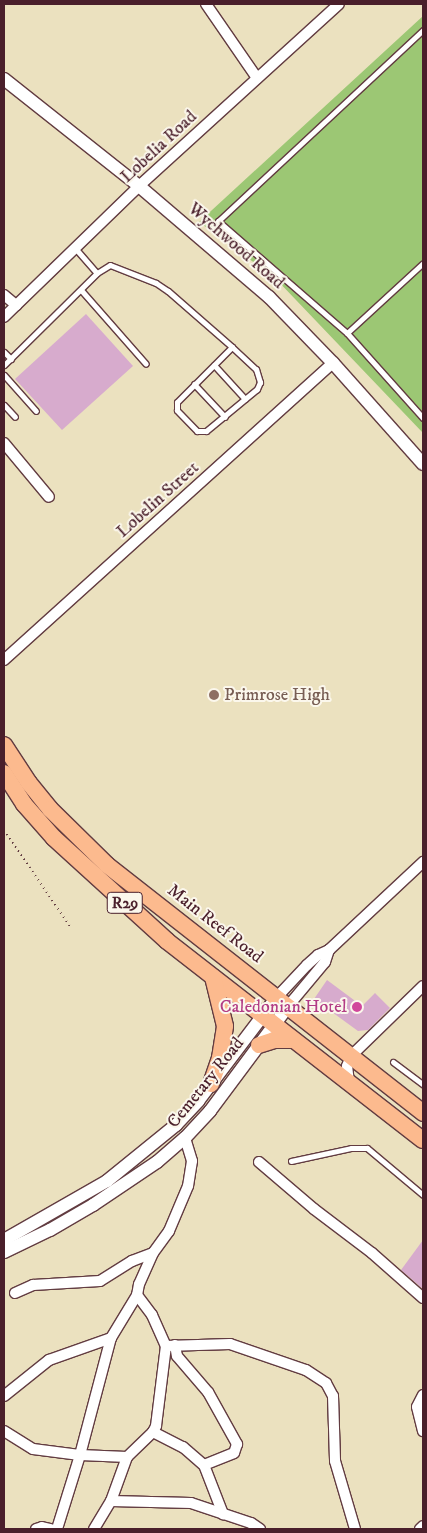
<!DOCTYPE html>
<style>
body{margin:0}
#map{position:relative;width:427px;height:1533px;overflow:hidden;background:#ebe1bf;font-family:"IM FELL DW Pica",serif}
div>[style]{position:absolute}
.green>*{inset:0;background:#9cc774}
.building>*{inset:0;background:#d7abcd}
.path>*{height:2px;margin-top:-1px;transform-origin:0;background:repeating-linear-gradient(90deg,#623c41 0 1px,transparent 0 5px)}
.roads{filter:drop-shadow(1px 0 #623c41) drop-shadow(-1px 0 #623c41) drop-shadow(0 1px #623c41) drop-shadow(0 -1px #623c41)}
.service>*{height:5px;margin:-2.5px;padding:0 2.5px;transform-origin:2.5px;border-radius:2.5px;background:#fff}
.minor>*{height:10px;margin:-5px;padding:0 5px;transform-origin:5px;border-radius:5px;background:#fff}
.tertiary>*{height:12px;margin:-6px;padding:0 6px;transform-origin:6px;border-radius:6px;background:#fff}
.primary>*{height:16px;margin:-8px;padding:0 8px;transform-origin:8px;border-radius:8px;background:#fcba8e}
.dots>*{width:14px;height:14px;translate:-50% -50%;box-sizing:border-box;border:2px solid #fbf7ec;border-radius:50%}
span{translate:-50% -50%;white-space:nowrap;text-align:center;line-height:1.15;-webkit-text-stroke:4px #fbf7ec;paint-order:stroke}
.shield-label span{padding:1px 4px;background:#fbf7ec;border:1px solid;border-radius:4px;-webkit-text-stroke-width:0}
.shield-label{font-size:16px;color:#4a1f2b;font-weight:700}
.street-label{font-size:18px;color:#4a1f2b}
.education-label{font-size:18px;color:#785e54}
.left{translate:0 -50%;text-align:left}
.hotel-label{font-size:18px;color:#b23c85}
.right{translate:-100% -50%;text-align:right}
.frame{position:absolute;inset:0;border:5px solid #4a1f2b;pointer-events:none}
</style>
<div id="map">
<div class="green">
<i style="clip-path:polygon(423px 16px,423px 433px,275px 278px,199px 222px)"></i>
</div>
<div class="building">
<i style="clip-path:polygon(86px 314px,133px 366px,62px 430px,15px 379px)"></i>
<i style="clip-path:polygon(327px 980px,362px 1006px,375px 993px,390px 1008px,368px 1030px,358px 1031px,314px 999px)"></i>
<i style="clip-path:polygon(423px 1240px,423px 1289px,401px 1270px)"></i>
</div>
<div class="path">
<i style="left:4px;top:830px;width:119px;rotate:55.6deg"></i>
</div>
<div class="roads">
<div class="service">
<i style="left:423px;top:30px;width:280px;rotate:137deg"></i>
<i style="left:218px;top:221px;width:171px;rotate:41deg"></i>
<i style="left:347px;top:333px;width:114px;rotate:48.2deg"></i>
<i style="left:75px;top:248px;width:33px;rotate:49deg"></i>
<i style="left:81px;top:290px;width:98px;rotate:48.7deg"></i>
<i style="left:347px;top:333px;width:103px;rotate:-42.6deg"></i>
<i style="left:4px;top:352px;width:10px;rotate:45deg"></i>
<i style="left:4px;top:365px;width:131px;rotate:-44.7deg"></i>
<i style="left:97px;top:273px;width:15px;rotate:-32deg"></i>
<i style="left:110px;top:265px;width:49px;rotate:21.4deg"></i>
<i style="left:156px;top:283px;width:14px;rotate:34deg"></i>
<i style="left:168px;top:291px;width:85px;rotate:41.2deg"></i>
<i style="left:232px;top:347px;width:33px;rotate:43deg"></i>
<i style="left:256px;top:369px;width:14px;rotate:73deg"></i>
<i style="left:260px;top:382px;width:8px;rotate:113deg"></i>
<i style="left:257px;top:389px;width:66px;rotate:140.5deg"></i>
<i style="left:206px;top:431px;width:9px;rotate:180deg"></i>
<i style="left:197px;top:431px;width:29px;rotate:-134deg"></i>
<i style="left:177px;top:410px;width:8px;rotate:-90deg"></i>
<i style="left:177px;top:402px;width:78px;rotate:-45deg"></i>
<i style="left:214px;top:365px;width:46px;rotate:47.6deg"></i>
<i style="left:4px;top:375px;width:48px;rotate:48.4deg"></i>
<i style="left:194px;top:384px;width:45px;rotate:46.8deg"></i>
<i style="left:4px;top:405px;width:16px;rotate:47deg"></i>
<i style="left:393px;top:1062px;width:38px;rotate:37deg"></i>
<i style="left:291px;top:1161px;width:61px;rotate:-12.2deg"></i>
<i style="left:351px;top:1148px;width:16px"></i>
<i style="left:367px;top:1148px;width:73px;rotate:40deg"></i>
</div>
<div class="minor">
<i style="left:206px;top:4px;width:90px;rotate:55.4deg"></i>
<i style="left:4px;top:295px;width:16px;rotate:40deg"></i>
<i style="left:4px;top:317px;width:188px;rotate:-44.1deg"></i>
<i style="left:139px;top:186px;width:270px;rotate:-42.3deg"></i>
<i style="left:4px;top:443px;width:70px;rotate:50.2deg"></i>
<i style="left:4px;top:660px;width:443px;rotate:-42.1deg"></i>
<i style="left:277px;top:997px;width:44px;rotate:-46.8deg"></i>
<i style="left:307px;top:965px;width:15px;rotate:-42deg"></i>
<i style="left:318px;top:955px;width:12px;rotate:-24deg"></i>
<i style="left:329px;top:950px;width:129px;rotate:-43.1deg"></i>
<i style="left:289px;top:1005px;width:56px;rotate:-50.1deg"></i>
<i style="left:325px;top:962px;width:13px;rotate:-72deg"></i>
<i style="left:349px;top:1082px;width:16px;rotate:-97deg"></i>
<i style="left:347px;top:1066px;width:11px;rotate:-68deg"></i>
<i style="left:351px;top:1056px;width:100px;rotate:-44.2deg"></i>
<i style="left:185px;top:1138px;width:24px;rotate:73deg"></i>
<i style="left:192px;top:1161px;width:25px;rotate:99deg"></i>
<i style="left:188px;top:1186px;width:49px;rotate:112.9deg"></i>
<i style="left:169px;top:1231px;width:27px;rotate:126deg"></i>
<i style="left:153px;top:1253px;width:34px;rotate:114deg"></i>
<i style="left:139px;top:1284px;width:11px;rotate:100deg"></i>
<i style="left:137px;top:1295px;width:25px;rotate:53deg"></i>
<i style="left:152px;top:1315px;width:34px;rotate:66deg"></i>
<i style="left:166px;top:1346px;width:64px;rotate:-1.8deg"></i>
<i style="left:230px;top:1344px;width:80px;rotate:18.9deg"></i>
<i style="left:306px;top:1370px;width:24px;rotate:33deg"></i>
<i style="left:326px;top:1383px;width:15px;rotate:62deg"></i>
<i style="left:333px;top:1396px;width:65px;rotate:88.2deg"></i>
<i style="left:335px;top:1461px;width:71px;rotate:73.6deg"></i>
<i style="left:259px;top:1162px;width:72px;rotate:40.5deg"></i>
<i style="left:314px;top:1209px;width:73px;rotate:37.2deg"></i>
<i style="left:372px;top:1253px;width:68px;rotate:41.4deg"></i>
<i style="left:15px;top:1293px;width:20px;rotate:-24deg"></i>
<i style="left:33px;top:1285px;width:67px;rotate:-3.4deg"></i>
<i style="left:100px;top:1281px;width:38px;rotate:-32deg"></i>
<i style="left:132px;top:1261px;width:22px;rotate:-21deg"></i>
<i style="left:175px;top:1345px;width:11px;rotate:80deg"></i>
<i style="left:177px;top:1356px;width:48px;rotate:49.3deg"></i>
<i style="left:208px;top:1392px;width:60px;rotate:60.9deg"></i>
<i style="left:237px;top:1444px;width:9px;rotate:108deg"></i>
<i style="left:234px;top:1453px;width:32px;rotate:158deg"></i>
<i style="left:423px;top:1395px;width:13px;rotate:117deg"></i>
<i style="left:417px;top:1407px;width:25px;rotate:76deg"></i>
<i style="left:4px;top:1396px;width:58px;rotate:-38.7deg"></i>
<i style="left:49px;top:1360px;width:66px;rotate:-19.5deg"></i>
<i style="left:4px;top:1431px;width:34px;rotate:32deg"></i>
<i style="left:33px;top:1449px;width:47px;rotate:7.3deg"></i>
<i style="left:80px;top:1455px;width:47px;rotate:2.4deg"></i>
<i style="left:153px;top:1432px;width:34px;rotate:27deg"></i>
<i style="left:183px;top:1447px;width:28px;rotate:41deg"></i>
<i style="left:204px;top:1465px;width:53px;rotate:68.8deg"></i>
<i style="left:111px;top:1501px;width:80px;rotate:1.4deg"></i>
<i style="left:191px;top:1503px;width:63px;rotate:18.4deg"></i>
<i style="left:251px;top:1523px;width:11px;rotate:34deg"></i>
<i style="left:36px;top:1529px;width:6px;rotate:-18deg"></i>
<i style="left:42px;top:1527px;width:9px;rotate:13deg"></i>
<i style="left:57px;top:1529px;width:77px;rotate:-72.7deg"></i>
<i style="left:80px;top:1455px;width:121px;rotate:-75.2deg"></i>
<i style="left:111px;top:1338px;width:50px;rotate:-58.8deg"></i>
<i style="left:94px;top:1529px;width:33px;rotate:-59deg"></i>
<i style="left:111px;top:1501px;width:47px;rotate:-70deg"></i>
<i style="left:127px;top:1457px;width:36px;rotate:-44deg"></i>
<i style="left:153px;top:1432px;width:7px;rotate:-63deg"></i>
<i style="left:156px;top:1426px;width:81px;rotate:-82.9deg"></i>
<i style="left:420px;top:1529px;width:4px;rotate:-45deg"></i>
</div>
<div class="tertiary">
<i style="left:4px;top:79px;width:172px;rotate:38.4deg"></i>
<i style="left:139px;top:186px;width:171px;rotate:40.5deg"></i>
<i style="left:269px;top:297px;width:92px;rotate:45.9deg"></i>
<i style="left:333px;top:363px;width:135px;rotate:48.3deg"></i>
<i style="left:4px;top:1240px;width:119px;rotate:-29.8deg"></i>
<i style="left:107px;top:1181px;width:89px;rotate:-39.1deg"></i>
<i style="left:176px;top:1125px;width:33px;rotate:-47deg"></i>
<i style="left:198px;top:1101px;width:131px;rotate:-52.8deg"></i>
<i style="left:4px;top:1252px;width:51px;rotate:-25.6deg"></i>
<i style="left:50px;top:1230px;width:50px;rotate:-30.2deg"></i>
<i style="left:93px;top:1205px;width:77px;rotate:-33.9deg"></i>
<i style="left:157px;top:1162px;width:37px;rotate:-41deg"></i>
<i style="left:185px;top:1138px;width:37px;rotate:-47deg"></i>
<i style="left:210px;top:1111px;width:132px;rotate:-53.3deg"></i>
</div>
<div class="primary">
<i style="left:4px;top:745px;width:45px;rotate:56.7deg"></i>
<i style="left:29px;top:783px;width:33px;rotate:51deg"></i>
<i style="left:50px;top:809px;width:80px;rotate:44.5deg"></i>
<i style="left:107px;top:865px;width:402px;rotate:38.1deg"></i>
<i style="left:4px;top:773px;width:37px;rotate:57deg"></i>
<i style="left:24px;top:804px;width:45px;rotate:48.6deg"></i>
<i style="left:54px;top:838px;width:153px;rotate:42.3deg"></i>
<i style="left:167px;top:941px;width:324px;rotate:37.9deg"></i>
<i style="left:259px;top:1045px;width:16px;rotate:-18deg"></i>
<i style="left:274px;top:1040px;width:18px"></i>
<i style="left:211px;top:1084px;width:28px;rotate:-71deg"></i>
<i style="left:220px;top:1058px;width:32px;rotate:-81deg"></i>
<i style="left:225px;top:1026px;width:50px;rotate:-103.8deg"></i>
</div>
</div>
<div class="dots">
<i style="left:214px;top:695px;background:#8d6e63"></i>
<i style="left:357px;top:1007px;background:#d1479c"></i>
</div>
<div class="shield-label">
<span style="left:125px;top:903px">R29</span>
</div>
<div class="street-label">
<span style="left:159px;top:147px;rotate:-43deg">Lobelia Road</span>
<span style="left:236px;top:246px;rotate:41deg">Wychwood Road</span>
<span style="left:158px;top:500px;rotate:-42deg">Lobelin Street</span>
<span style="left:215px;top:924px;rotate:38deg">Main Reef Road</span>
<span style="left:206px;top:1083px;rotate:-51deg">Cemetary Road</span>
</div>
<div class="education-label">
<span class="left" style="left:224px;top:695px">Primrose High</span>
</div>
<div class="hotel-label">
<span class="right" style="left:347px;top:1007px">Caledonian Hotel</span>
</div>
<div class="frame"></div>
</div>
